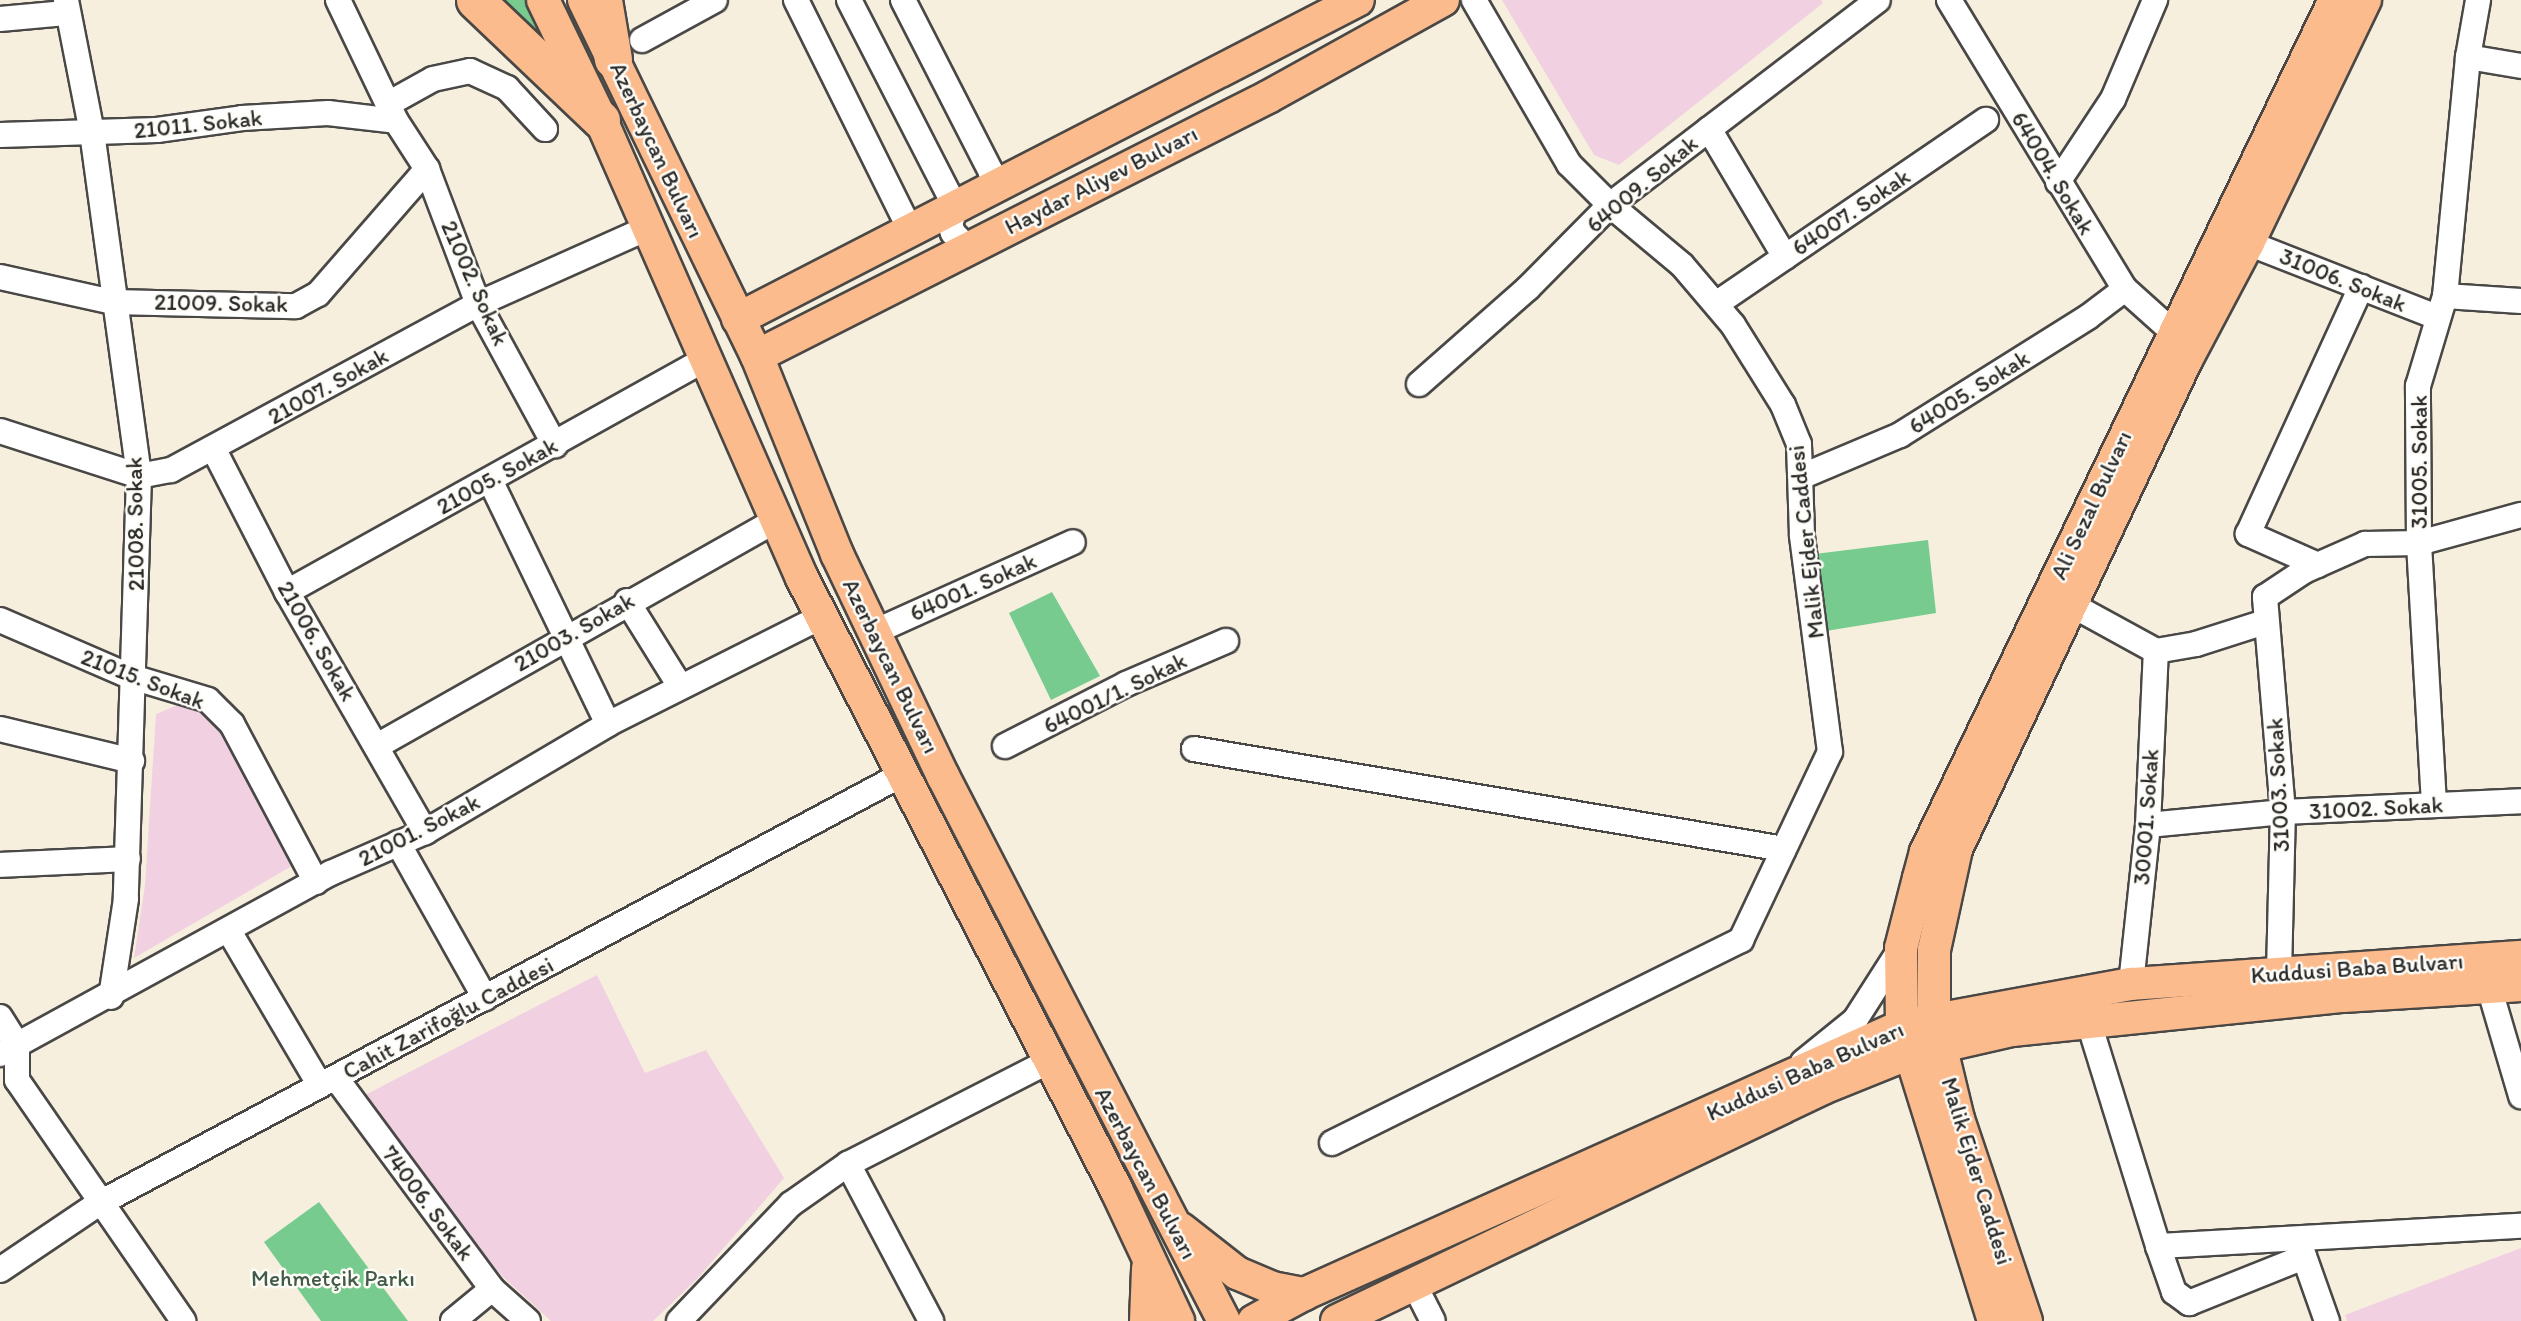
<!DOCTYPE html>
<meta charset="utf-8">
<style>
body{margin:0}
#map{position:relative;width:2521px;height:1321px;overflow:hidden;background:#f6efdd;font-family:Itim,sans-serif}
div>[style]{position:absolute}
.built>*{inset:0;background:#f1d0e2}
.green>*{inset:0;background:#77cb8f}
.roads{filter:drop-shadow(2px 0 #494846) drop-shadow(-2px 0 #494846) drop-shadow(0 2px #494846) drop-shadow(0 -2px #494846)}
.minor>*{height:24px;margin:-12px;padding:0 12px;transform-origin:12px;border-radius:12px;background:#fff}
.major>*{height:32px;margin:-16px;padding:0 16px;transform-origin:16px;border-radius:16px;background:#fbbb8d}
.highway>*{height:37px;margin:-18.5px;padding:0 18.5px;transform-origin:18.5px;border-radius:18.5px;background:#fbbb8d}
span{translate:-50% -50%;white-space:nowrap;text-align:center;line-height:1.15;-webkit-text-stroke:5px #fdfcf7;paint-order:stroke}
.street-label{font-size:23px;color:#2b2b2b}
.park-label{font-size:23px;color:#425b49}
</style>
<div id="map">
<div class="built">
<i style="clip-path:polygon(1502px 0,1821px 0,1823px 3px,1619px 165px,1594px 155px)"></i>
<i style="clip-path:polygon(192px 699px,209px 709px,304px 859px,134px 958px,145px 885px,156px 714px)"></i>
<i style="clip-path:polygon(597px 975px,645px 1073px,706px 1050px,784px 1178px,697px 1279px,653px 1321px,551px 1321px,503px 1277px,362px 1106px,367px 1094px)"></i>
<i style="clip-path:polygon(2521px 1248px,2521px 1321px,2347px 1321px,2345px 1315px)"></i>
</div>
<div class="green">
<i style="clip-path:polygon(491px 0,532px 0,559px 57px)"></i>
<i style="clip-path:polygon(1928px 540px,1936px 613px,1826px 631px,1815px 554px)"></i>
<i style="clip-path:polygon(1052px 592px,1100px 676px,1051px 700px,1009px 613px)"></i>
<i style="clip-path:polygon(319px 1202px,408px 1321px,321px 1321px,264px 1242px)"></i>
</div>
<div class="roads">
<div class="minor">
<i style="left:66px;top:0;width:135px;rotate:78.9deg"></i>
<i style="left:92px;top:132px;width:347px;rotate:82.2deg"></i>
<i style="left:139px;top:476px;width:423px;rotate:91.8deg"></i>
<i style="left:126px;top:899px;width:99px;rotate:98.7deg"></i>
<i style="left:338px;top:0;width:134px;rotate:64.4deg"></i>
<i style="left:396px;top:121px;width:57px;rotate:57.1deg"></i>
<i style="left:427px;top:169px;width:144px;rotate:69.3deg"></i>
<i style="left:478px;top:304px;width:161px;rotate:61.4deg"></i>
<i style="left:796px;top:0;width:259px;rotate:63.6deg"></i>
<i style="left:849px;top:0;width:234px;rotate:62.8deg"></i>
<i style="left:956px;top:208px;width:17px;rotate:111deg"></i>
<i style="left:950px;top:224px;width:9px;rotate:72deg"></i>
<i style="left:953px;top:233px;width:20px;rotate:45deg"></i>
<i style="left:903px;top:0;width:193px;rotate:62.9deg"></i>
<i style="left:991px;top:172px;width:16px;rotate:83deg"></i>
<i style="left:1949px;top:0;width:338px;rotate:58.7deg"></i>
<i style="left:2125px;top:289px;width:66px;rotate:41.9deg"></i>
<i style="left:0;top:19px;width:66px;rotate:-5.2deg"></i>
<i style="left:642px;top:40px;width:83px;rotate:-28.7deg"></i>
<i style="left:2468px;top:57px;width:54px;rotate:9.6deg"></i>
<i style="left:388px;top:104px;width:51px;rotate:-29.1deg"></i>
<i style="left:433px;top:79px;width:38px;rotate:-12deg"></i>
<i style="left:470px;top:71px;width:41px;rotate:24.7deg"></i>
<i style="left:507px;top:88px;width:56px;rotate:47.2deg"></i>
<i style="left:1709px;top:129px;width:149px;rotate:59.3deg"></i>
<i style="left:0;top:135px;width:157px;rotate:-1.8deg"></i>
<i style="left:157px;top:130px;width:86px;rotate:-8deg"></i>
<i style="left:242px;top:118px;width:86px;rotate:-3.3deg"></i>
<i style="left:328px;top:113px;width:68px;rotate:6.7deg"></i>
<i style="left:2058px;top:182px;width:100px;rotate:-56.5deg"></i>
<i style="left:2113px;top:99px;width:108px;rotate:-67deg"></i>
<i style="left:2248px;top:243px;width:203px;rotate:21.4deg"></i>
<i style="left:0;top:277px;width:116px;rotate:12.5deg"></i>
<i style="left:113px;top:302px;width:183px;rotate:1.3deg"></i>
<i style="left:296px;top:306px;width:25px;rotate:-29deg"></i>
<i style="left:318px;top:294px;width:166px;rotate:-48.9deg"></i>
<i style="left:2445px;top:296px;width:76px;rotate:3.8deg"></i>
<i style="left:1716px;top:304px;width:327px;rotate:-34.3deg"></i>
<i style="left:1419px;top:384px;width:145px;rotate:-41.4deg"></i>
<i style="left:1528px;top:288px;width:117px;rotate:-45.3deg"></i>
<i style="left:1610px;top:205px;width:337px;rotate:-37.4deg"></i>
<i style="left:0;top:431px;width:146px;rotate:17.9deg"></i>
<i style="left:139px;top:476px;width:33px;rotate:-11deg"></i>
<i style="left:171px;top:470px;width:349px;rotate:-28.4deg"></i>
<i style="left:478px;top:304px;width:186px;rotate:-24.1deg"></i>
<i style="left:213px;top:448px;width:162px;rotate:62.8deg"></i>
<i style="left:287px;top:592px;width:277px;rotate:60.1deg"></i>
<i style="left:1803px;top:476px;width:105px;rotate:-22.9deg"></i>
<i style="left:1900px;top:435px;width:222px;rotate:-32.1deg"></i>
<i style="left:2088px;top:317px;width:46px;rotate:-37.1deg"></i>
<i style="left:490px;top:480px;width:271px;rotate:64.2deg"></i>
<i style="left:2318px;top:565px;width:77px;rotate:-156.1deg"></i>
<i style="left:2248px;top:534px;width:272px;rotate:-65.4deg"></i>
<i style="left:287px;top:592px;width:479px;rotate:-29.1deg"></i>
<i style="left:627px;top:601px;width:100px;rotate:58.1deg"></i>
<i style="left:2072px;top:605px;width:96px;rotate:28.7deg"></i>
<i style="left:2156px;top:651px;width:41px;rotate:-9.9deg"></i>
<i style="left:2196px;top:644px;width:72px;rotate:-17.7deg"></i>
<i style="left:0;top:620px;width:144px;rotate:23.4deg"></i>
<i style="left:132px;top:677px;width:79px;rotate:16.8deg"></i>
<i style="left:208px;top:700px;width:34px;rotate:45deg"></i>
<i style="left:232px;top:724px;width:179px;rotate:62deg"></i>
<i style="left:874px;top:632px;width:218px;rotate:-24.3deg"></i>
<i style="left:0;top:729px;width:136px;rotate:13.6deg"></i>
<i style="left:377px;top:746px;width:456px;rotate:-29.5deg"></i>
<i style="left:1005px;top:746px;width:136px;rotate:-27.1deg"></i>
<i style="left:1126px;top:684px;width:109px;rotate:-23.3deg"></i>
<i style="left:1194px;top:749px;width:598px;rotate:9.62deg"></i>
<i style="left:2434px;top:804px;width:261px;rotate:-93.3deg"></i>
<i style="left:2419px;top:543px;width:157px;rotate:-90.4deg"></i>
<i style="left:2418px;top:386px;width:94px;rotate:-73.3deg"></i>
<i style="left:2445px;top:296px;width:240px;rotate:-84.5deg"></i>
<i style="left:2468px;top:57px;width:58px;rotate:-80deg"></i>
<i style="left:2148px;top:825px;width:136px;rotate:-5.5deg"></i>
<i style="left:2283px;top:812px;width:238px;rotate:-2.6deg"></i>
<i style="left:398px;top:843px;width:178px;rotate:60.7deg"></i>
<i style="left:0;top:865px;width:128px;rotate:-2.7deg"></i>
<i style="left:229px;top:931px;width:178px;rotate:59.5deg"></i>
<i style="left:2279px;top:973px;width:161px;rotate:-88.6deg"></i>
<i style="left:2283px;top:812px;width:216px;rotate:-94.8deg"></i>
<i style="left:2265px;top:597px;width:47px;rotate:-33.7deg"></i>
<i style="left:2304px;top:571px;width:67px;rotate:-23.9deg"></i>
<i style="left:2365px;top:544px;width:54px;rotate:-1.1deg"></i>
<i style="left:2419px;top:543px;width:106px;rotate:-15.4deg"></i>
<i style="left:2131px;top:984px;width:160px;rotate:-83.9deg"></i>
<i style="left:2148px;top:825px;width:174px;rotate:-87.4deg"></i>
<i style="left:2489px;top:987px;width:114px;rotate:73.6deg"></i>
<i style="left:0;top:1017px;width:32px;rotate:58deg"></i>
<i style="left:17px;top:1044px;width:36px;rotate:90deg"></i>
<i style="left:17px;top:1080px;width:293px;rotate:55.4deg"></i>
<i style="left:2089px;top:1023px;width:233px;rotate:72.8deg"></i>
<i style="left:2158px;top:1246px;width:364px;rotate:-3.2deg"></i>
<i style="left:0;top:1054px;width:377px;rotate:-28.7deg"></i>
<i style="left:331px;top:873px;width:103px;rotate:-23.6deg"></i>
<i style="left:425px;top:832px;width:212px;rotate:-30.5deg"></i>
<i style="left:608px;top:724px;width:238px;rotate:-26.7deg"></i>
<i style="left:1803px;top:1062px;width:67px;rotate:-38.9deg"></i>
<i style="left:1855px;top:1020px;width:85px;rotate:-57.4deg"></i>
<i style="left:336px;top:1078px;width:262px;rotate:53.5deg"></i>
<i style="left:492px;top:1289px;width:48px;rotate:41.6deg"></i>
<i style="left:1332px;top:1143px;width:457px;rotate:-26.4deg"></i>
<i style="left:1741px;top:940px;width:208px;rotate:-64.7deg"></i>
<i style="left:1830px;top:752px;width:219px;rotate:-97.4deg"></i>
<i style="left:1802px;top:535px;width:91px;rotate:-91.9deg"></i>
<i style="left:1799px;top:444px;width:42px;rotate:-112.3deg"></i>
<i style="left:1783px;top:405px;width:94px;rotate:-122deg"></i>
<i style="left:1733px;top:325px;width:79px;rotate:-130.4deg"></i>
<i style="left:1682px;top:265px;width:94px;rotate:-140.2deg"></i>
<i style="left:1610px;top:205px;width:58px;rotate:-135deg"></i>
<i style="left:1569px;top:164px;width:190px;rotate:-120.1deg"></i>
<i style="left:848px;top:1164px;width:178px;rotate:62.1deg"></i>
<i style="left:2299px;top:1242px;width:84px;rotate:70.5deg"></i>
<i style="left:2158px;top:1246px;width:49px;rotate:70.8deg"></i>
<i style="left:2174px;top:1292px;width:19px;rotate:36deg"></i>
<i style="left:2189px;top:1303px;width:124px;rotate:-21.8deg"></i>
<i style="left:0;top:1270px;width:118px;rotate:-34deg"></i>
<i style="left:98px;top:1204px;width:910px;rotate:-28.11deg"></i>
<i style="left:1415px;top:1286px;width:39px;rotate:63deg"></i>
<i style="left:453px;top:1321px;width:50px;rotate:-39.4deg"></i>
<i style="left:679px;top:1321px;width:162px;rotate:-46.3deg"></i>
<i style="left:791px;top:1204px;width:70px;rotate:-35.1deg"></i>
<i style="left:848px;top:1164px;width:226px;rotate:-27.1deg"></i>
</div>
<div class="major">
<i style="left:543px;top:0;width:133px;rotate:64.2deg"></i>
<i style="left:601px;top:120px;width:500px;rotate:66.31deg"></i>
<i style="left:802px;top:578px;width:687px;rotate:62.8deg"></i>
<i style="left:1116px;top:1189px;width:146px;rotate:64.8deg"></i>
<i style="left:584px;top:0;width:396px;rotate:64.1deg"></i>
<i style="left:757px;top:356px;width:214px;rotate:68deg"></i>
<i style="left:837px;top:554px;width:246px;rotate:64.5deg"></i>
<i style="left:943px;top:776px;width:613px;rotate:62.72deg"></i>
<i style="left:738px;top:319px;width:697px;rotate:-27.23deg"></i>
<i style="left:757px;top:356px;width:573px;rotate:-26.88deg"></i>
<i style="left:1268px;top:97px;width:200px;rotate:-29deg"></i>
<i style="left:1181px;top:1229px;width:71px;rotate:38.2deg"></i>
<i style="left:1237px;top:1273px;width:38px;rotate:23deg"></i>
<i style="left:1272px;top:1288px;width:33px;rotate:11deg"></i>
<i style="left:1146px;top:1321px;width:53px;rotate:-87.8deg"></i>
<i style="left:1254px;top:1321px;width:57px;rotate:-28.4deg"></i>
<i style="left:1304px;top:1294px;width:655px;rotate:-24.14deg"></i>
<i style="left:1902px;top:1026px;width:233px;rotate:-10.4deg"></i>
<i style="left:2131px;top:984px;width:391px;rotate:-4deg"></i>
<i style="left:1337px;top:1321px;width:539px;rotate:-25.61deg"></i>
<i style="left:1823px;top:1088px;width:91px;rotate:-22deg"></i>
<i style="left:1907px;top:1054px;width:108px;rotate:-12.9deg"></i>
<i style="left:2012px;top:1030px;width:333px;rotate:-5.9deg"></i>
<i style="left:2343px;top:996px;width:178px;rotate:-3.5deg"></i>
<i style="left:1994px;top:1321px;width:309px;rotate:-107.3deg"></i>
<i style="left:1902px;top:1026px;width:78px;rotate:-90.7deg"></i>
<i style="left:1901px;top:948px;width:72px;rotate:-75.6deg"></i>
<i style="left:1919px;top:878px;width:27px;rotate:-75deg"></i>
<i style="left:1926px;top:852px;width:945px;rotate:-64.36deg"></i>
<i style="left:2026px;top:1321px;width:213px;rotate:-108.6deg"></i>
<i style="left:1958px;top:1119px;width:102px;rotate:-103.6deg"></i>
<i style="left:1934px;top:1020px;width:70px;rotate:-90deg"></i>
<i style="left:1934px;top:950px;width:103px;rotate:-77.7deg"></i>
<i style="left:1956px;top:849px;width:540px;rotate:-64.81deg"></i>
<i style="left:2186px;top:360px;width:132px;rotate:-62.1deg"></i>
<i style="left:2248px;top:243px;width:270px;rotate:-64.3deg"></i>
</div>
<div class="highway">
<i style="left:475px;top:0;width:174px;rotate:43.6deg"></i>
<i style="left:603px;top:0;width:60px;rotate:80.4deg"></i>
</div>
</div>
<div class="street-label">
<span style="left:198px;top:124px;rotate:-6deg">21011. Sokak</span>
<span style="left:657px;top:150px;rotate:65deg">Azerbaycan Bulvarı</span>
<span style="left:2053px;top:173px;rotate:59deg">64004. Sokak</span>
<span style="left:1101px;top:180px;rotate:-27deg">Haydar Aliyev Bulvarı</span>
<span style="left:1642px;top:184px;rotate:-40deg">64009. Sokak</span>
<span style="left:1851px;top:212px;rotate:-34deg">64007. Sokak</span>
<span style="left:2343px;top:280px;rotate:22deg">31006. Sokak</span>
<span style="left:475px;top:283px;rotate:66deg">21002. Sokak</span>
<span style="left:221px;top:303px;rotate:1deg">21009. Sokak</span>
<span style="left:328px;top:386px;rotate:-29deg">21007. Sokak</span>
<span style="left:1969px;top:392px;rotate:-32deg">64005. Sokak</span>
<span style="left:2419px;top:462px;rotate:-90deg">31005. Sokak</span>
<span style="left:497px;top:476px;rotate:-29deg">21005. Sokak</span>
<span style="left:2091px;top:505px;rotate:-65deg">Ali Sezal Bulvarı</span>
<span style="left:135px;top:524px;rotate:-91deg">21008. Sokak</span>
<span style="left:1806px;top:542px;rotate:-96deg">Malik Ejder Caddesi</span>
<span style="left:973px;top:587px;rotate:-24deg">64001. Sokak</span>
<span style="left:574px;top:632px;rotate:-30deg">21003. Sokak</span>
<span style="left:317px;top:641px;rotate:60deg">21006. Sokak</span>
<span style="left:891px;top:666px;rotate:64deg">Azerbaycan Bulvarı</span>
<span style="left:143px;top:679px;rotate:21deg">21015. Sokak</span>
<span style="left:1115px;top:693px;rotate:-26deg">64001/1. Sokak</span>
<span style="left:2278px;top:785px;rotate:-93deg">31003. Sokak</span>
<span style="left:2376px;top:808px;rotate:-3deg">31002. Sokak</span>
<span style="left:2146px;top:817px;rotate:-86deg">30001. Sokak</span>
<span style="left:419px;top:830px;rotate:-27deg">21001. Sokak</span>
<span style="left:2357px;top:968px;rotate:-4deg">Kuddusi Baba Bulvarı</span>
<span style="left:448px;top:1018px;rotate:-28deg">Cahit Zarifoğlu Caddesi</span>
<span style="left:1805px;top:1071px;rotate:-24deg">Kuddusi Baba Bulvarı</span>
<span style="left:1977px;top:1171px;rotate:73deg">Malik Ejder Caddesi</span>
<span style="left:1146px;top:1173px;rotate:62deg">Azerbaycan Bulvarı</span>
<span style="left:428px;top:1203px;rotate:53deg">74006. Sokak</span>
</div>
<div class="park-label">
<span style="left:333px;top:1278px">Mehmetçik Parkı</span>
</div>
</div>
